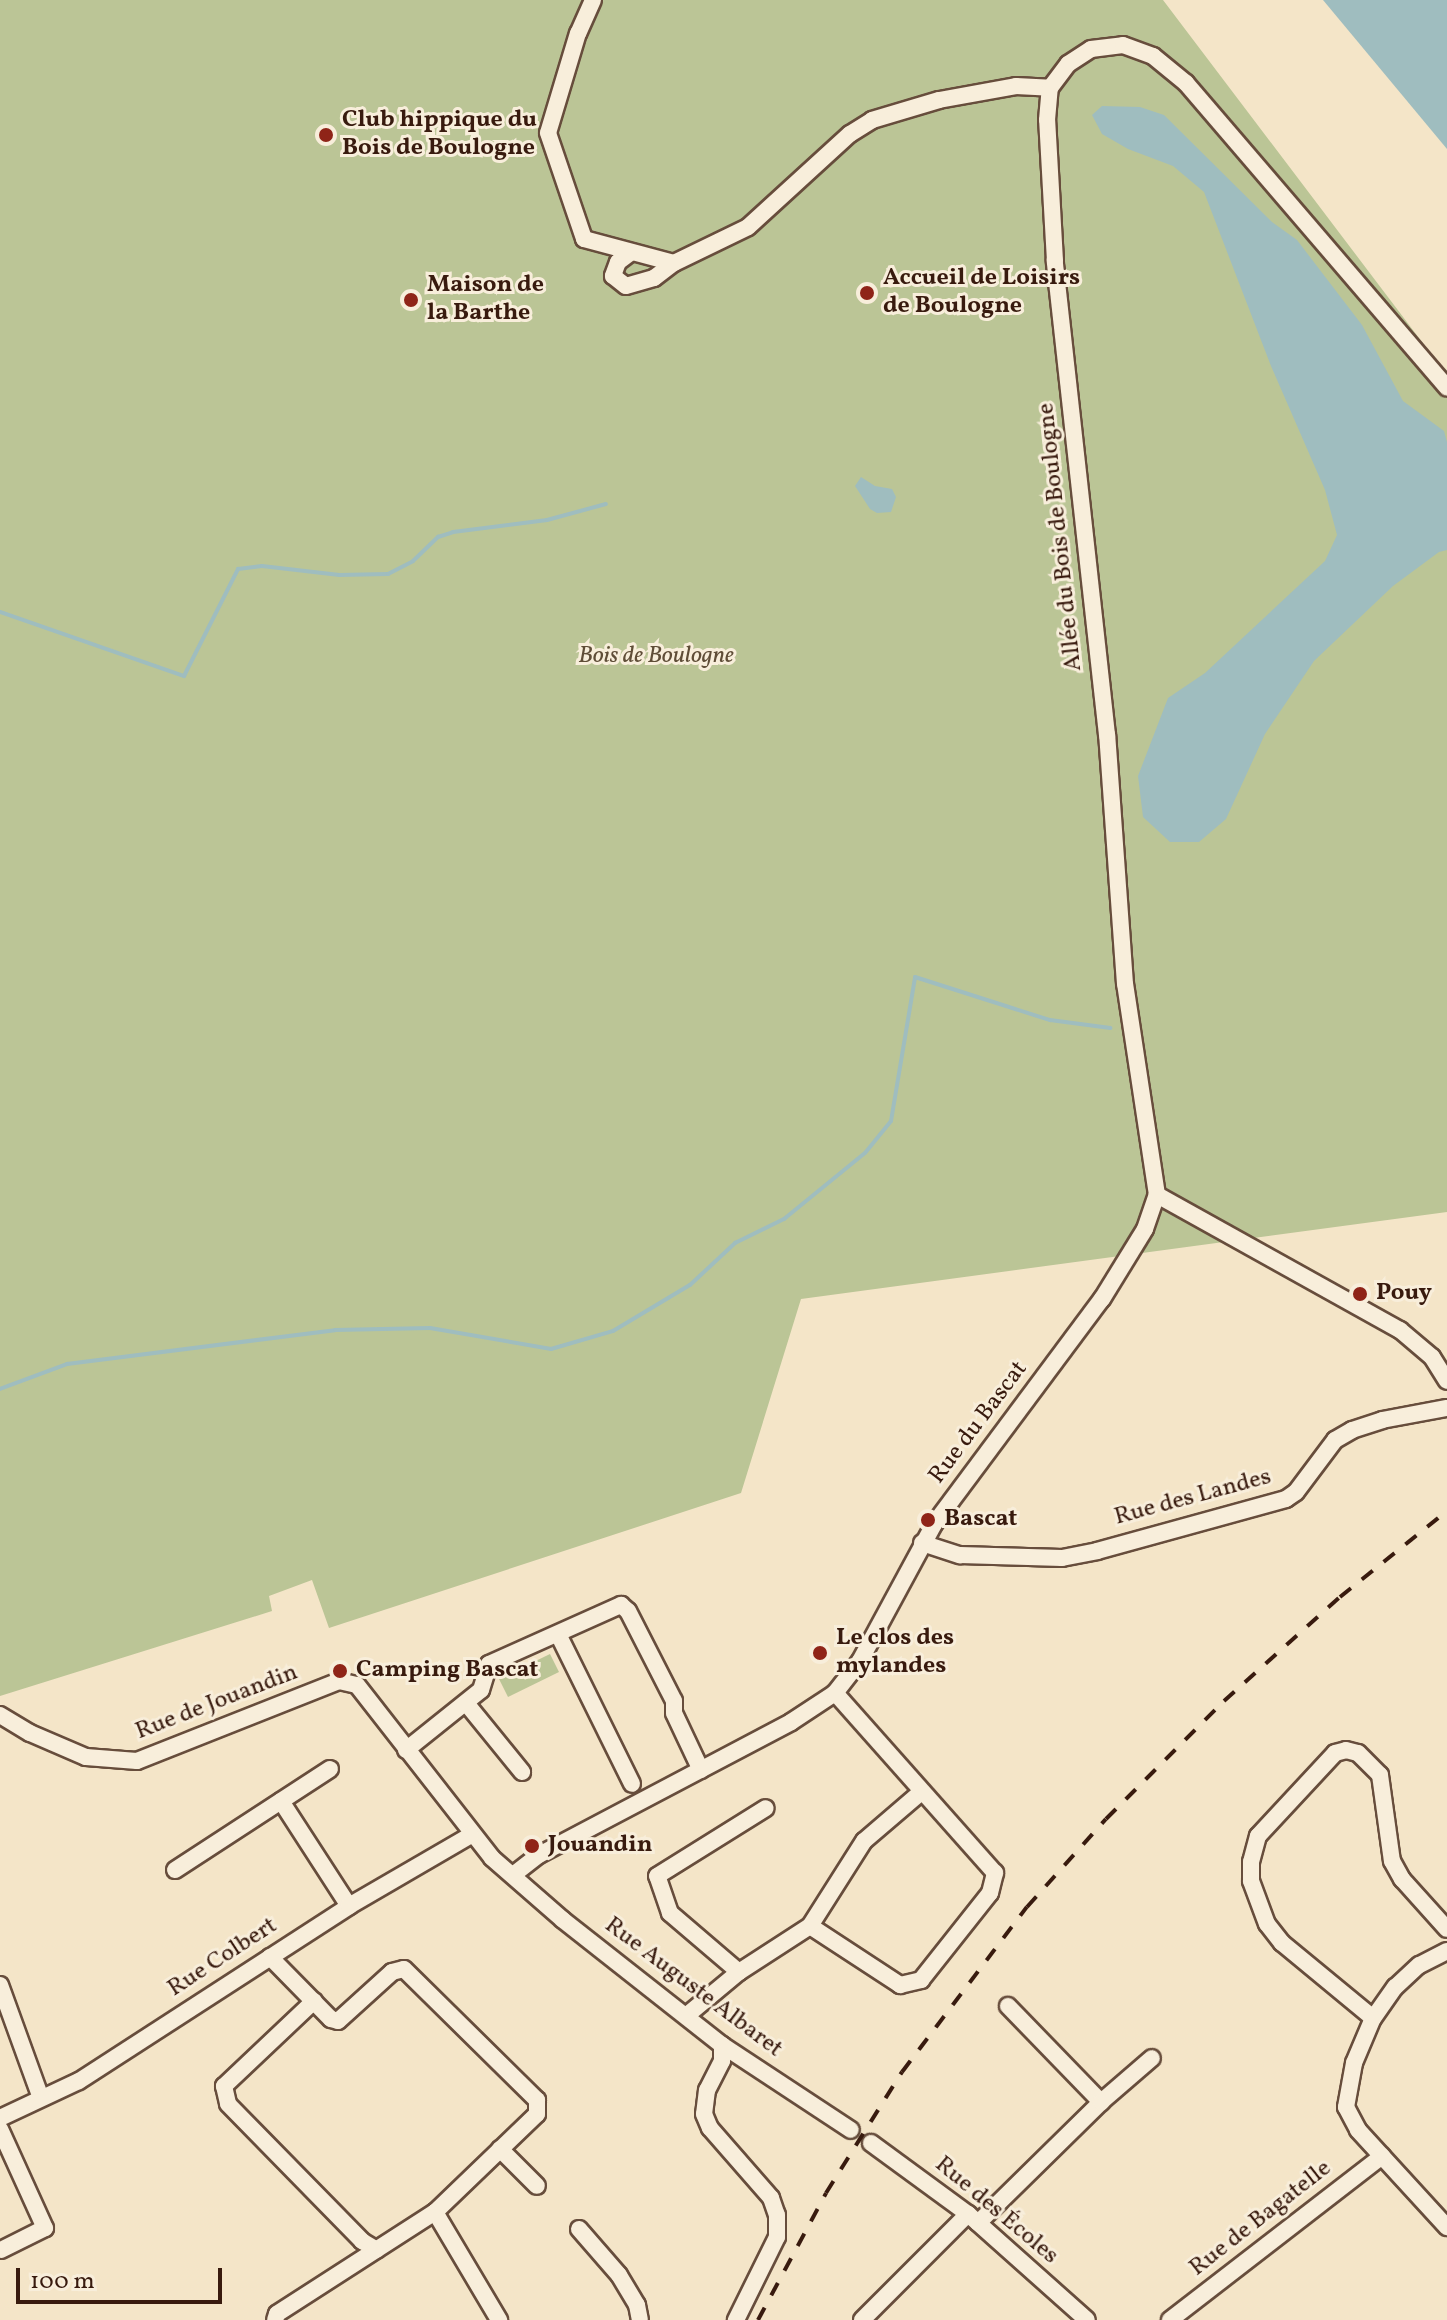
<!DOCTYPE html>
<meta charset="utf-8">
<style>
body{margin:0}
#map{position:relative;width:1447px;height:2320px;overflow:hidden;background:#f4e5c8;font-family:Vollkorn,serif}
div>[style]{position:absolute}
.green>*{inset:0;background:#bbc596}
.water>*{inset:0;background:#9fbdbf}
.stream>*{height:4px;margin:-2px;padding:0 2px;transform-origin:2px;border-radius:2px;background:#9fbdbf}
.roads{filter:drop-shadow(2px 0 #674d3c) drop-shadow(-2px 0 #674d3c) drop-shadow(0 2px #674d3c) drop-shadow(0 -2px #674d3c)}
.minor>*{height:16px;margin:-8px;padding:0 8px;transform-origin:8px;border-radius:8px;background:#f8eedb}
.rail>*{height:4px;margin-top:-2px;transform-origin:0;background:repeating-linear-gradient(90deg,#381a0e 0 14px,transparent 0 28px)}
.dots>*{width:22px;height:22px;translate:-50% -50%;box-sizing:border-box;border:4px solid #f8eedb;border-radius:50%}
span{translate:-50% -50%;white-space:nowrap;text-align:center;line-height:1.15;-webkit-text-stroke:6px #f8eedb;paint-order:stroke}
.poi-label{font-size:24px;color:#381a0e;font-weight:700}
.left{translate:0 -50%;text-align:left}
.street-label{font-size:24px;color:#381a0e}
.park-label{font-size:24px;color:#5f4d37;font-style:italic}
.scale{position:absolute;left:16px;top:2268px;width:206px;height:36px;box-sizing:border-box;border:4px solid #381a0e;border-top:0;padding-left:10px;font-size:24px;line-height:28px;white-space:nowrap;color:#381a0e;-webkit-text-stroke:6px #f8eedb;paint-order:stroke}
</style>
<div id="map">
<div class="green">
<i style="clip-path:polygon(0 0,1163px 0,1447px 375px,1447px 1212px,801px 1299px,741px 1493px,329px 1628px,312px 1580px,269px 1596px,272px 1611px,0 1696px)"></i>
<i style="clip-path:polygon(550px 1654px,559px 1672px,508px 1697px,499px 1679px)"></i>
</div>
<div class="water">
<i style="clip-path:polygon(1323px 0,1447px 0,1447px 149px)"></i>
<i style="clip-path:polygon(1102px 106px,1140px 107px,1164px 115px,1272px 222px,1297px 240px,1362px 325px,1403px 401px,1444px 431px,1447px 442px,1447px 550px,1439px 552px,1393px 586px,1314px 661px,1265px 734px,1226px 819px,1199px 842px,1170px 842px,1143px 817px,1138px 776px,1168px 698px,1205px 673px,1325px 561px,1337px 535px,1325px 490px,1271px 366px,1204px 192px,1173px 166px,1128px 149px,1102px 134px,1092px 115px)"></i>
<i style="clip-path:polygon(861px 477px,875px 486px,892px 489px,896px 497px,891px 512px,877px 513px,870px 509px,855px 486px)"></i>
</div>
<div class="stream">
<i style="left:0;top:612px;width:195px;rotate:19.2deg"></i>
<i style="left:184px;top:676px;width:120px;rotate:-63.2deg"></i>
<i style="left:238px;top:569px;width:24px;rotate:-7deg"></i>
<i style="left:262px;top:566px;width:78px;rotate:6.7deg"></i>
<i style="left:339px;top:575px;width:49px;rotate:-1.2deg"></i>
<i style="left:388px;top:574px;width:28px;rotate:-27deg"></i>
<i style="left:413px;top:561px;width:35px;rotate:-44deg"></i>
<i style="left:438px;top:537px;width:16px;rotate:-18deg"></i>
<i style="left:453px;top:532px;width:95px;rotate:-7.3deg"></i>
<i style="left:547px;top:520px;width:61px;rotate:-15.2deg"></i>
<i style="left:0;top:1389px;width:72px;rotate:-20.5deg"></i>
<i style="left:67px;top:1364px;width:270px;rotate:-7.2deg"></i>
<i style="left:335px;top:1330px;width:95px;rotate:-1.2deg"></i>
<i style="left:430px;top:1328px;width:123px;rotate:9.8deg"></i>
<i style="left:551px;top:1349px;width:65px;rotate:-16.2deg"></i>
<i style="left:613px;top:1331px;width:90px;rotate:-30.9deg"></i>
<i style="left:690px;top:1285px;width:62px;rotate:-43deg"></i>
<i style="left:735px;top:1243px;width:55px;rotate:-26.1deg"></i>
<i style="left:784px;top:1219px;width:104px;rotate:-39.2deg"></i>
<i style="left:865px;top:1153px;width:41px;rotate:-50.9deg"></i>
<i style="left:891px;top:1121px;width:146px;rotate:-80.5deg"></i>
<i style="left:915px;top:977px;width:142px;rotate:17.7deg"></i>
<i style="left:1050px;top:1020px;width:61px;rotate:7.6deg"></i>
</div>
<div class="roads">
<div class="minor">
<i style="left:593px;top:0;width:36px;rotate:114deg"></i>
<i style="left:578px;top:33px;width:104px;rotate:106.7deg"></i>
<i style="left:548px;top:133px;width:112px;rotate:71.2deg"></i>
<i style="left:584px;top:239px;width:93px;rotate:14.9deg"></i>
<i style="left:674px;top:263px;width:82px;rotate:-25.9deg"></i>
<i style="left:748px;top:227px;width:138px;rotate:-42.4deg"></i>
<i style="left:850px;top:134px;width:26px;rotate:-32deg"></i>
<i style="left:872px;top:120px;width:70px;rotate:-16.6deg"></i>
<i style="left:939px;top:100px;width:78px;rotate:-10.3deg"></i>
<i style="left:1016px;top:86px;width:34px;rotate:3deg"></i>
<i style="left:630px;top:253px;width:15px;rotate:143deg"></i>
<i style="left:618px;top:262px;width:15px;rotate:110deg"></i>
<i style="left:613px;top:276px;width:16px;rotate:38deg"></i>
<i style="left:626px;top:286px;width:29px;rotate:-16deg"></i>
<i style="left:654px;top:278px;width:25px;rotate:-37deg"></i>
<i style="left:1157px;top:1195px;width:278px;rotate:29.1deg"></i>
<i style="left:1400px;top:1330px;width:42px;rotate:40.2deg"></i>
<i style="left:1432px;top:1357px;width:28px;rotate:58deg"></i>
<i style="left:922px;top:1543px;width:40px;rotate:18deg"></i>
<i style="left:960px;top:1555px;width:102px;rotate:1.7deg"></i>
<i style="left:1062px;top:1558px;width:36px;rotate:-11deg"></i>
<i style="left:1097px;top:1551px;width:196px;rotate:-15.4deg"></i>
<i style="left:1286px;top:1499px;width:12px;rotate:-35deg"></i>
<i style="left:1296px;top:1492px;width:65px;rotate:-53.1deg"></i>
<i style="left:1335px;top:1440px;width:20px;rotate:-30deg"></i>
<i style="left:1352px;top:1430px;width:32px;rotate:-18deg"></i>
<i style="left:1382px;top:1420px;width:66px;rotate:-10.5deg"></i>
<i style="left:558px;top:1634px;width:167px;rotate:63.7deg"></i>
<i style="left:466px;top:1703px;width:89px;rotate:50.9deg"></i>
<i style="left:0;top:1715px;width:35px;rotate:31deg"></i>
<i style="left:30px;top:1733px;width:61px;rotate:23.2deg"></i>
<i style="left:86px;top:1757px;width:51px;rotate:4.5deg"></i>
<i style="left:137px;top:1761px;width:217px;rotate:-21.6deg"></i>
<i style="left:339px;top:1681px;width:18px;rotate:13deg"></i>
<i style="left:357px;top:1685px;width:219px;rotate:52deg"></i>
<i style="left:492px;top:1858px;width:94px;rotate:41.1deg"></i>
<i style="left:563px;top:1920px;width:202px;rotate:38.2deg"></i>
<i style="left:722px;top:2045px;width:154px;rotate:33.4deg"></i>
<i style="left:406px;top:1750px;width:96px;rotate:-38.7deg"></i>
<i style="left:481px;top:1690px;width:27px;rotate:-73deg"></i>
<i style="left:489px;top:1664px;width:145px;rotate:-24.1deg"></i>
<i style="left:621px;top:1605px;width:9px;rotate:41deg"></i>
<i style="left:628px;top:1611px;width:101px;rotate:62.9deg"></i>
<i style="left:674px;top:1701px;width:12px;rotate:90deg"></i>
<i style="left:674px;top:1713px;width:63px;rotate:64.7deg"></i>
<i style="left:281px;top:1801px;width:125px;rotate:57.1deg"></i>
<i style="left:175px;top:1870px;width:185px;rotate:-33.1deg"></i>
<i style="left:513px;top:1875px;width:33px;rotate:-38deg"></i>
<i style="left:539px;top:1855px;width:285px;rotate:-27.8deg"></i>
<i style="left:791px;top:1722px;width:53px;rotate:-33.4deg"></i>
<i style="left:835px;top:1693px;width:41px;rotate:-52deg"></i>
<i style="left:860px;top:1661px;width:156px;rotate:-61.6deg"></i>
<i style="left:934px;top:1524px;width:281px;rotate:-53.3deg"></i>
<i style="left:1102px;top:1299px;width:82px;rotate:-58.4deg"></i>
<i style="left:1145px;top:1229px;width:36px;rotate:-71deg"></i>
<i style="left:1157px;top:1195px;width:213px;rotate:-98.6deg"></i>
<i style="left:1125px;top:984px;width:250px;rotate:-94.1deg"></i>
<i style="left:1107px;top:735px;width:477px;rotate:-96.3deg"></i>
<i style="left:1055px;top:261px;width:141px;rotate:-93.2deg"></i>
<i style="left:1047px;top:120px;width:32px;rotate:-85deg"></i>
<i style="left:1050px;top:88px;width:30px;rotate:-53deg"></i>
<i style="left:1068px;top:64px;width:27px;rotate:-33deg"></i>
<i style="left:1091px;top:49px;width:32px;rotate:-7deg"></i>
<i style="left:1123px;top:45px;width:32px;rotate:20deg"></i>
<i style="left:1153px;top:56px;width:43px;rotate:39.3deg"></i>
<i style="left:1186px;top:83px;width:401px;rotate:49.4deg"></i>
<i style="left:810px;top:1926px;width:101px;rotate:-57.6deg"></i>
<i style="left:864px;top:1841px;width:74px;rotate:-40.6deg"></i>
<i style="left:1447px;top:1951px;width:31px;rotate:153deg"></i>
<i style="left:1419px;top:1965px;width:33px;rotate:137deg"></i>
<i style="left:1395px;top:1987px;width:38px;rotate:125deg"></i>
<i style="left:1373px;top:2018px;width:49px;rotate:112.9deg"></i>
<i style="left:1354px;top:2063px;width:45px;rotate:100.3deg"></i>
<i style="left:1346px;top:2107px;width:26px;rotate:62deg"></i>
<i style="left:1358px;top:2130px;width:132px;rotate:47.5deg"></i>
<i style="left:270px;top:1957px;width:87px;rotate:45.5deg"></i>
<i style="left:331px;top:2019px;width:7px;rotate:16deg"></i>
<i style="left:338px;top:2021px;width:73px;rotate:-42.2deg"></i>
<i style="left:392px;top:1972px;width:12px;rotate:-14deg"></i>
<i style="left:404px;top:1969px;width:187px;rotate:44.6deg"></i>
<i style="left:537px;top:2100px;width:14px;rotate:90deg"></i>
<i style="left:537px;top:2114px;width:141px;rotate:136.1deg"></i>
<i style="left:435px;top:2212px;width:188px;rotate:147.2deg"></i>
<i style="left:277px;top:2314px;width:6px;rotate:108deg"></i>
<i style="left:739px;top:1972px;width:85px;rotate:-32.9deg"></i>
<i style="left:810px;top:1926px;width:108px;rotate:33.2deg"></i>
<i style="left:900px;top:1985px;width:22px;rotate:-13deg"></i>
<i style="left:921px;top:1980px;width:111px;rotate:-51.6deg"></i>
<i style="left:990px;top:1893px;width:21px;rotate:-76deg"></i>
<i style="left:995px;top:1873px;width:241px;rotate:-131.6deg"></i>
<i style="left:0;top:1985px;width:120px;rotate:70.1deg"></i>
<i style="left:314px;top:2001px;width:124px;rotate:136.6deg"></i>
<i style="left:224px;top:2086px;width:18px;rotate:77deg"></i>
<i style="left:228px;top:2104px;width:192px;rotate:45.6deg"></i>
<i style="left:362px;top:2241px;width:17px;rotate:31deg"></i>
<i style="left:1008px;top:2006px;width:134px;rotate:45.9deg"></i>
<i style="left:686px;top:2016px;width:69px;rotate:-39.7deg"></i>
<i style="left:739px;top:1972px;width:91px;rotate:-139.5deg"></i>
<i style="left:670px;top:1913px;width:39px;rotate:-109deg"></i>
<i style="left:657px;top:1876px;width:128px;rotate:-32deg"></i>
<i style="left:1373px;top:2018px;width:118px;rotate:-140.5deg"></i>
<i style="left:1282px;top:1943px;width:24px;rotate:-128deg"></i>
<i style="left:1267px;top:1924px;width:46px;rotate:-110.4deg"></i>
<i style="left:1251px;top:1881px;width:19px;rotate:-90deg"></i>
<i style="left:1251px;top:1862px;width:27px;rotate:-75deg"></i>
<i style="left:1258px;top:1836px;width:113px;rotate:-47.1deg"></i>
<i style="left:1335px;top:1753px;width:11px;rotate:-15deg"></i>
<i style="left:1346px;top:1750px;width:12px;rotate:14deg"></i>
<i style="left:1358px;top:1753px;width:31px;rotate:45deg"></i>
<i style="left:1380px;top:1775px;width:87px;rotate:82.1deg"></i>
<i style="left:1392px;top:1861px;width:21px;rotate:61deg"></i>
<i style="left:1402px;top:1879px;width:67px;rotate:48deg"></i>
<i style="left:722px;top:2045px;width:16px;rotate:90deg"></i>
<i style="left:722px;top:2061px;width:33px;rotate:117deg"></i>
<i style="left:707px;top:2090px;width:24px;rotate:97deg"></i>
<i style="left:704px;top:2114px;width:15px;rotate:67deg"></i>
<i style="left:710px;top:2128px;width:93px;rotate:48.9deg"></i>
<i style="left:771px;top:2198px;width:18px;rotate:71deg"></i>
<i style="left:777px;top:2215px;width:22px;rotate:90deg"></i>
<i style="left:777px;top:2237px;width:93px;rotate:116.3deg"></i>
<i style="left:0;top:2118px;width:87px;rotate:-25.1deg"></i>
<i style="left:79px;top:2081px;width:322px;rotate:-32.9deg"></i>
<i style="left:349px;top:1906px;width:141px;rotate:-30.2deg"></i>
<i style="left:0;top:2129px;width:109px;rotate:65.6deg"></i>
<i style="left:45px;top:2228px;width:49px;rotate:153.4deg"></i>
<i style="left:871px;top:2143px;width:120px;rotate:36.2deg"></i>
<i style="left:968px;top:2214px;width:159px;rotate:41.7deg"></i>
<i style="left:500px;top:2149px;width:52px;rotate:45deg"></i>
<i style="left:435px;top:2212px;width:126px;rotate:59.3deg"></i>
<i style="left:978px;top:2223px;width:173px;rotate:-44.5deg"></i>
<i style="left:1101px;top:2102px;width:67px;rotate:-40.8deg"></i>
<i style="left:579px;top:2229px;width:61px;rotate:49deg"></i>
<i style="left:619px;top:2275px;width:35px;rotate:59deg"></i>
<i style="left:637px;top:2305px;width:15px;rotate:79deg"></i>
<i style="left:862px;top:2320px;width:150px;rotate:-45deg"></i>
<i style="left:1170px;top:2320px;width:268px;rotate:-37.7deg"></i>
</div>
</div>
<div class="rail">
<i style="left:758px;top:2320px;width:144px;rotate:-61.8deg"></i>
<i style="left:826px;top:2193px;width:143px;rotate:-57.9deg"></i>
<i style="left:902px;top:2072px;width:207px;rotate:-52.9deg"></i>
<i style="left:1027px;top:1907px;width:118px;rotate:-48.1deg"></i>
<i style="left:1106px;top:1819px;width:167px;rotate:-45deg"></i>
<i style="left:1224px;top:1701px;width:156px;rotate:-41.9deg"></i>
<i style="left:1340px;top:1597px;width:137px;rotate:-38.8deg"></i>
</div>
<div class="dots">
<i style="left:326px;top:135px;background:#8f2418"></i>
<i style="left:867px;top:293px;background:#8f2418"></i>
<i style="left:411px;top:300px;background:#8f2418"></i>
<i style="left:1360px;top:1294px;background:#8f2418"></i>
<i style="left:928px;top:1520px;background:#8f2418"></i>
<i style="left:820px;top:1653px;background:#8f2418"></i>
<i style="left:340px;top:1671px;background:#8f2418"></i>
<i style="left:532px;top:1846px;background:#8f2418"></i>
</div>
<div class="poi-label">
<span class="left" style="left:342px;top:135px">Club hippique du<br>Bois de Boulogne</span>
<span class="left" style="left:883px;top:293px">Accueil de Loisirs<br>de Boulogne</span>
<span class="left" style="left:427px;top:300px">Maison de<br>la Barthe</span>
<span class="left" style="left:1376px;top:1294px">Pouy</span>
<span class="left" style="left:944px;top:1520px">Bascat</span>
<span class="left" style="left:836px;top:1653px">Le clos des<br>mylandes</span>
<span class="left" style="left:356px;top:1671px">Camping Bascat</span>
<span class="left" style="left:548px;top:1846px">Jouandin</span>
</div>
<div class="street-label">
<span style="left:1061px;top:537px;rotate:-96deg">Allée du Bois de Boulogne</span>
<span style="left:979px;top:1423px;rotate:-53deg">Rue du Bascat</span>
<span style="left:1193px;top:1498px;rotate:-15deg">Rue des Landes</span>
<span style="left:217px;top:1703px;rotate:-21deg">Rue de Jouandin</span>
<span style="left:223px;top:1958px;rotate:-33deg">Rue Colbert</span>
<span style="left:693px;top:1988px;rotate:37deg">Rue Auguste Albaret</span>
<span style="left:996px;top:2211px;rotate:40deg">Rue des Écoles</span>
<span style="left:1261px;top:2219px;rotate:-38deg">Rue de Bagatelle</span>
</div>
<div class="park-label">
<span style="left:656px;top:657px">Bois de Boulogne</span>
</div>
<div class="scale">100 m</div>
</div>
